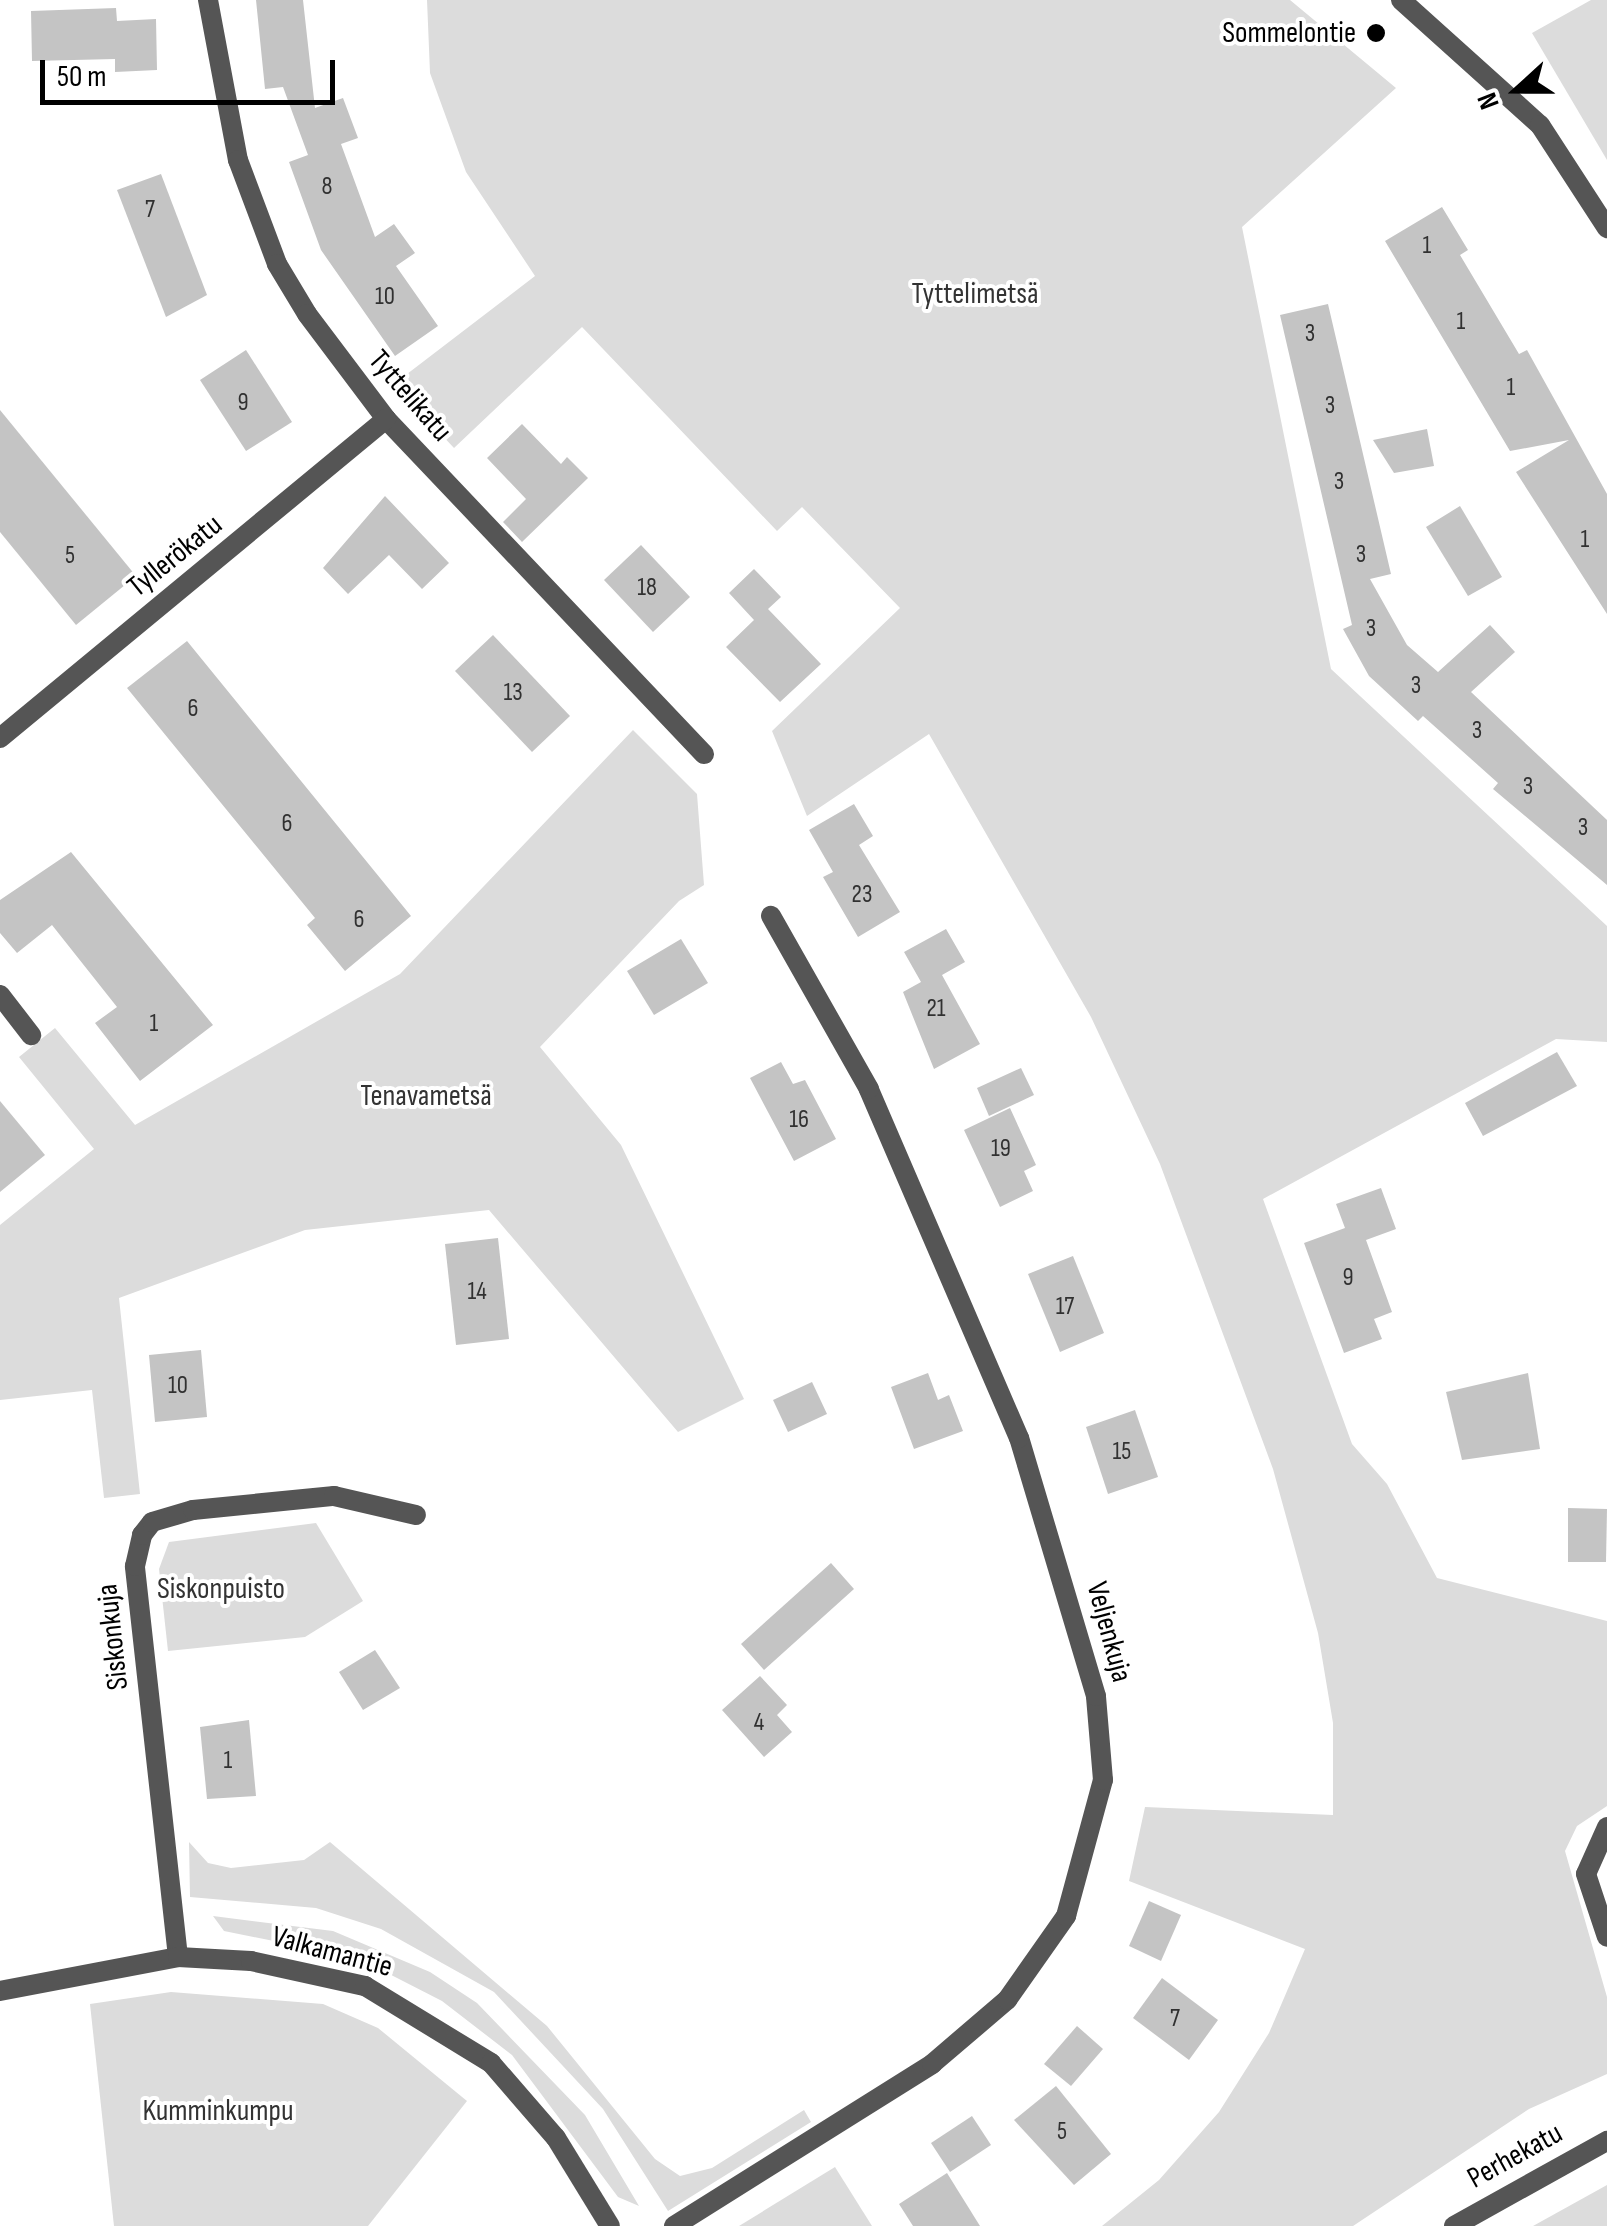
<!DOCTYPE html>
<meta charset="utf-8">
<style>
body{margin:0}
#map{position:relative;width:1607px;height:2226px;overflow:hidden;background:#fff;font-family:"Sofia Sans Condensed",sans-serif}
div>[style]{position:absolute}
.green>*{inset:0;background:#dcdcdc}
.building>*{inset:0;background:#c4c4c4}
.minor>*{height:20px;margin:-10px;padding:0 10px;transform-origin:10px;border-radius:10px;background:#555}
.tertiary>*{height:20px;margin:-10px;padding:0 10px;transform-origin:10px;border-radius:10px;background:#555}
.dots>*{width:28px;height:28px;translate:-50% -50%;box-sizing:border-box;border:5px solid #fff;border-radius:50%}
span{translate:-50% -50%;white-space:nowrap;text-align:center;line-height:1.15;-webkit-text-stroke:8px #fff;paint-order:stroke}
.number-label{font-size:25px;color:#313131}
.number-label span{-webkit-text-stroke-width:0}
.poi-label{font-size:30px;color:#000}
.right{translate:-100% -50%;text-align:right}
.park-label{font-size:30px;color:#333}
.street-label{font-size:30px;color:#000}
.north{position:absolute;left:1467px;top:40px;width:100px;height:100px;-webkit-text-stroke:8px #fff;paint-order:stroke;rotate:249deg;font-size:28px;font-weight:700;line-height:40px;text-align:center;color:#000}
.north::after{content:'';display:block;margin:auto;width:35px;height:45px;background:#000;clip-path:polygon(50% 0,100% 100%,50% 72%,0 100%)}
.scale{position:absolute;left:40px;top:60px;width:295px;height:45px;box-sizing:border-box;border:5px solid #000;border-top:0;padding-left:12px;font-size:30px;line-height:35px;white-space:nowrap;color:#000;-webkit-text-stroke:8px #fff;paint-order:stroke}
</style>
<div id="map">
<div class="green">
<i style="clip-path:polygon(427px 0,1290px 0,1396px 88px,1242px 227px,1331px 669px,1607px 926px,1607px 1042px,1556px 1039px,1263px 1199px,1352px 1444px,1387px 1484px,1437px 1578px,1607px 1621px,1607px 1806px,1577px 1826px,1565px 1851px,1607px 1997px,1607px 2074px,1529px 2109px,1353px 2226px,1102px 2226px,1159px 2180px,1219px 2112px,1269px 2033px,1305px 1949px,1129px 1881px,1145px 1807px,1333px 1815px,1333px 1723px,1318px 1633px,1273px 1469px,1160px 1164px,1091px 1017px,929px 734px,807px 816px,772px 731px,900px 608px,802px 507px,777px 531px,582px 327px,454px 448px,394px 384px,535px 276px,466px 172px,430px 73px)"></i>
<i style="clip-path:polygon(1591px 0,1607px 0,1607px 160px,1532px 33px)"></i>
<i style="clip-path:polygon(633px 730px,697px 794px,704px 885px,679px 901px,540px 1047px,621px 1145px,744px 1399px,678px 1432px,489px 1210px,305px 1230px,119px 1298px,140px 1494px,104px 1498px,92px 1390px,0 1400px,0 1225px,94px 1149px,19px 1057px,55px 1028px,135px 1125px,400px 974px)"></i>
<i style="clip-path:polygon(316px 1523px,363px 1601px,305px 1637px,168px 1651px,159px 1569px,169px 1542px)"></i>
<i style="clip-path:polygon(189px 1842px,208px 1863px,231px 1868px,304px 1860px,330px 1842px,547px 2026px,655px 2159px,680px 2176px,712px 2168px,804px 2110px,811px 2122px,668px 2211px,603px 2109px,494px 1992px,381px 1929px,316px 1908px,190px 1897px)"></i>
<i style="clip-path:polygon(213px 1916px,333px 1931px,430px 1972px,477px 2003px,585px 2115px,639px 2206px,618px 2197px,512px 2055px,442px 2001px,358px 1958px,224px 1931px)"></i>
<i style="clip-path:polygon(171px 1992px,323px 2004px,378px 2028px,467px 2101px,368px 2226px,114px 2226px,90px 2004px)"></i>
<i style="clip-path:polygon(835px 2167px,872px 2226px,739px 2226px)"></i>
<i style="clip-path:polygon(1607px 2185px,1607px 2226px,1533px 2226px)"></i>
</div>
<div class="building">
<i style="clip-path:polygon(256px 0,303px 0,315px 108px,343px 98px,358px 138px,341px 144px,375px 237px,394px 224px,415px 253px,396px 266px,438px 326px,395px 356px,321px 250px,289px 162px,308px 155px,283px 87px,265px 89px)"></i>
<i style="clip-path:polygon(116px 8px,117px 21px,156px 19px,157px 70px,115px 72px,115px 59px,32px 61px,31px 11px)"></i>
<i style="clip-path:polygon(161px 174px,207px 295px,166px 317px,117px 190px)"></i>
<i style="clip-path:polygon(1442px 207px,1468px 250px,1460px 255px,1519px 354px,1527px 350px,1607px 494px,1607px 614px,1516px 472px,1569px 440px,1510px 451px,1385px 241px)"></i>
<i style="clip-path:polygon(1328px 304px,1391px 574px,1370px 579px,1407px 645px,1438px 672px,1490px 625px,1515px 652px,1471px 692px,1607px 820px,1607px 885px,1493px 789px,1498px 783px,1423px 716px,1418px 721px,1369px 676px,1343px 629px,1352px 625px,1280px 315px)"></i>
<i style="clip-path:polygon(246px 350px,292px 422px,246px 451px,200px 380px)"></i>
<i style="clip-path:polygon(0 410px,136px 576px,76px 625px,0 532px)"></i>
<i style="clip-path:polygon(522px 424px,561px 464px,567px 457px,588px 478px,522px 542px,503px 522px,526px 499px,487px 458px)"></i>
<i style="clip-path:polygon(1427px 429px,1434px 466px,1394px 473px,1373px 440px)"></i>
<i style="clip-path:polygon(385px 496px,449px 563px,422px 589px,389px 555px,348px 594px,323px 568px)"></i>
<i style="clip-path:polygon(1460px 506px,1502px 577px,1468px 596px,1426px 527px)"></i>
<i style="clip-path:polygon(641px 545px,690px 597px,653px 632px,604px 580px)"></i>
<i style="clip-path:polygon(754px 569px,781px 597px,768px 609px,821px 664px,780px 702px,726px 647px,754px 620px,729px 593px)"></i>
<i style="clip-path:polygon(493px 635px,570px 716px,532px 752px,455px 671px)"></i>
<i style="clip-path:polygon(187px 641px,411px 916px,345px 971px,307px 925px,315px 918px,127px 688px)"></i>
<i style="clip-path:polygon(854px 804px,873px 836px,859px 845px,900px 912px,858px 937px,823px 877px,833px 872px,809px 830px)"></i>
<i style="clip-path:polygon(71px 852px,213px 1025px,140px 1081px,95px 1023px,117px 1007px,52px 925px,17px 953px,0 933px,0 900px)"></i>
<i style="clip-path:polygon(946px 929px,965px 962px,942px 975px,980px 1044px,934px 1069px,903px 992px,921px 982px,904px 952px)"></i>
<i style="clip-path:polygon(681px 939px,708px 983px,654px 1015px,627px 971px)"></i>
<i style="clip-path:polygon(1557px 1052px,1577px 1086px,1483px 1136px,1465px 1103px)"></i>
<i style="clip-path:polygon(781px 1062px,793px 1084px,805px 1080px,836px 1139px,794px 1161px,750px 1078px)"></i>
<i style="clip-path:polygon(1021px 1068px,1034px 1095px,989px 1116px,977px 1088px)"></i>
<i style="clip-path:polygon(0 1101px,45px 1155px,0 1192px)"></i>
<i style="clip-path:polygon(1010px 1108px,1036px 1165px,1024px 1171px,1033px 1191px,1000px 1207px,964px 1130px)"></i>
<i style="clip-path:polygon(1381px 1188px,1396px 1229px,1366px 1240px,1392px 1312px,1374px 1319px,1382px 1339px,1344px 1353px,1304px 1243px,1345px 1228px,1336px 1204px)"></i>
<i style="clip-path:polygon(498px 1238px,509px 1339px,456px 1345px,445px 1244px)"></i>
<i style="clip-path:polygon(1073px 1256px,1104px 1333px,1060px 1352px,1028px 1274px)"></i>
<i style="clip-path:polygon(201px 1350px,207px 1417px,155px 1422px,149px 1355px)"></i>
<i style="clip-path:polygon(928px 1373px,938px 1400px,949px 1395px,963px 1431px,914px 1449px,891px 1387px)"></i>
<i style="clip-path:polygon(1528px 1373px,1540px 1449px,1462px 1460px,1446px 1392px)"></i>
<i style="clip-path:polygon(812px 1382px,827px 1414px,788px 1432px,773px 1400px)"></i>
<i style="clip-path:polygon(1135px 1410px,1158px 1477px,1108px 1494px,1086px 1427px)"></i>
<i style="clip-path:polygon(1568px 1508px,1607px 1509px,1606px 1562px,1568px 1562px)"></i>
<i style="clip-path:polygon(831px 1563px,854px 1589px,764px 1670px,741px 1644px)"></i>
<i style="clip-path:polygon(375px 1650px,400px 1688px,363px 1710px,339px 1672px)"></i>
<i style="clip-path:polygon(760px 1676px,787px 1705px,777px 1715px,792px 1732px,764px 1757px,722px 1710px)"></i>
<i style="clip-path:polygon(249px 1720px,256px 1796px,207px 1799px,200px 1727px)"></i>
<i style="clip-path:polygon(1149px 1901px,1181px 1915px,1161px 1961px,1129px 1946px)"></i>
<i style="clip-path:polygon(1162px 1978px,1218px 2020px,1189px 2060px,1133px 2018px)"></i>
<i style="clip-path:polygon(1077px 2026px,1103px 2049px,1071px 2086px,1044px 2064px)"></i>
<i style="clip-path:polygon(1056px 2086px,1111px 2154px,1074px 2185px,1014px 2120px)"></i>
<i style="clip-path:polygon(972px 2116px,991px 2145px,950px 2172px,931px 2143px)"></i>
<i style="clip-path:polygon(947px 2173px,980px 2226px,913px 2226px,899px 2204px)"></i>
</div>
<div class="minor">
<i style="left:208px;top:0;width:163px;rotate:79.4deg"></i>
<i style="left:238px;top:160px;width:111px;rotate:69.4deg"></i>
<i style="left:277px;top:264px;width:58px;rotate:59deg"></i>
<i style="left:307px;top:314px;width:131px;rotate:53deg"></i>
<i style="left:386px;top:419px;width:462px;rotate:46.5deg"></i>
<i style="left:0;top:738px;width:501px;rotate:-39.57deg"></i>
<i style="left:0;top:995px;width:51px;rotate:52.2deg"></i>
<i style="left:1607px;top:1827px;width:51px;rotate:114.1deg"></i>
<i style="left:1586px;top:1874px;width:66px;rotate:71.6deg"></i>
<i style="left:178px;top:1957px;width:393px;rotate:-96.3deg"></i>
<i style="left:135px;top:1566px;width:32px;rotate:-77deg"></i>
<i style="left:142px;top:1535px;width:16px;rotate:-52deg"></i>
<i style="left:152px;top:1522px;width:43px;rotate:-16.3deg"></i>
<i style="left:193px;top:1510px;width:142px;rotate:-5.7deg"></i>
<i style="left:334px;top:1496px;width:84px;rotate:13deg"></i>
<i style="left:674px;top:2226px;width:305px;rotate:-32.1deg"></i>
<i style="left:932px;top:2064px;width:99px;rotate:-40.5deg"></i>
<i style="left:1007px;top:2000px;width:103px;rotate:-54.9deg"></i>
<i style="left:1066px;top:1916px;width:141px;rotate:-74.8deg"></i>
<i style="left:1103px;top:1780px;width:84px;rotate:-94.8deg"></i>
<i style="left:1096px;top:1696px;width:269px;rotate:-106.6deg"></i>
<i style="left:1019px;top:1438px;width:380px;rotate:-113.3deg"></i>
<i style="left:869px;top:1089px;width:199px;rotate:-119.5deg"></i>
</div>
<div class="tertiary">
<i style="left:1401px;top:0;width:187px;rotate:42deg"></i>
<i style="left:1540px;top:125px;width:123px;rotate:57deg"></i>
<i style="left:0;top:1991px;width:181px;rotate:-10.8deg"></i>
<i style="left:178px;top:1957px;width:73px;rotate:3.1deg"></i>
<i style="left:251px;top:1961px;width:117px;rotate:12.4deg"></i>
<i style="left:365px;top:1986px;width:148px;rotate:31.4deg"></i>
<i style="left:491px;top:2063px;width:99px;rotate:49.1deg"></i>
<i style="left:556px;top:2138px;width:103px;rotate:58.5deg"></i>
<i style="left:1454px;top:2226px;width:175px;rotate:-29.1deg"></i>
</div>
<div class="dots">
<i style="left:1376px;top:33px;background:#000"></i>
</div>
<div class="number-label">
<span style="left:327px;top:187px">8</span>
<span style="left:150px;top:210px">7</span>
<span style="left:1427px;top:246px">1</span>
<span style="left:385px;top:297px">10</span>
<span style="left:1461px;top:322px">1</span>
<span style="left:1310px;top:334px">3</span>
<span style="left:1511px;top:388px">1</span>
<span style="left:243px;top:403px">9</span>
<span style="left:1330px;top:406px">3</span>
<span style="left:1339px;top:482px">3</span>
<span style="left:1585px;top:540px">1</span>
<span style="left:1361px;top:555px">3</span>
<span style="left:70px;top:556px">5</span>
<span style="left:647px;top:588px">18</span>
<span style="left:1371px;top:629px">3</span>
<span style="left:1416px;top:686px">3</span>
<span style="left:513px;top:693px">13</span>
<span style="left:193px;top:709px">6</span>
<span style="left:1477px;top:731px">3</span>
<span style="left:1528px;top:787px">3</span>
<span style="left:287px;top:824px">6</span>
<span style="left:1583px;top:828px">3</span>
<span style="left:862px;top:895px">23</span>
<span style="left:359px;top:920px">6</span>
<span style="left:936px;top:1009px">21</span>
<span style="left:154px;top:1024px">1</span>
<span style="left:799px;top:1120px">16</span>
<span style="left:1001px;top:1149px">19</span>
<span style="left:1348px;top:1278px">9</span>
<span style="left:477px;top:1292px">14</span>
<span style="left:1065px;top:1307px">17</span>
<span style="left:178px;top:1386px">10</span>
<span style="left:1122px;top:1452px">15</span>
<span style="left:759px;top:1723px">4</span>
<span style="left:228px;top:1761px">1</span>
<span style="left:1175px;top:2019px">7</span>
<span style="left:1062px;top:2132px">5</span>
</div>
<div class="poi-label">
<span class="right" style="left:1356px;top:33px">Sommelontie</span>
</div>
<div class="park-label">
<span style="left:975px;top:294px">Tyttelimetsä</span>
<span style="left:426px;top:1096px">Tenavametsä</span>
<span style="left:221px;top:1589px">Siskonpuisto</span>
<span style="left:218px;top:2111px">Kumminkumpu</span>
</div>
<div class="street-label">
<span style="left:410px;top:396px;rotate:49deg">Tyttelikatu</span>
<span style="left:175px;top:556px;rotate:-39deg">Tyllerökatu</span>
<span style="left:1109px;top:1632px;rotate:75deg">Veljenkuja</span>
<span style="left:113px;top:1637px;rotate:-96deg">Siskonkuja</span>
<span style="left:332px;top:1952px;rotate:15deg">Valkamantie</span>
<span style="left:1515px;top:2156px;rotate:-29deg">Perhekatu</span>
</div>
<div class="north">N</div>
<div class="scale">50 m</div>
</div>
